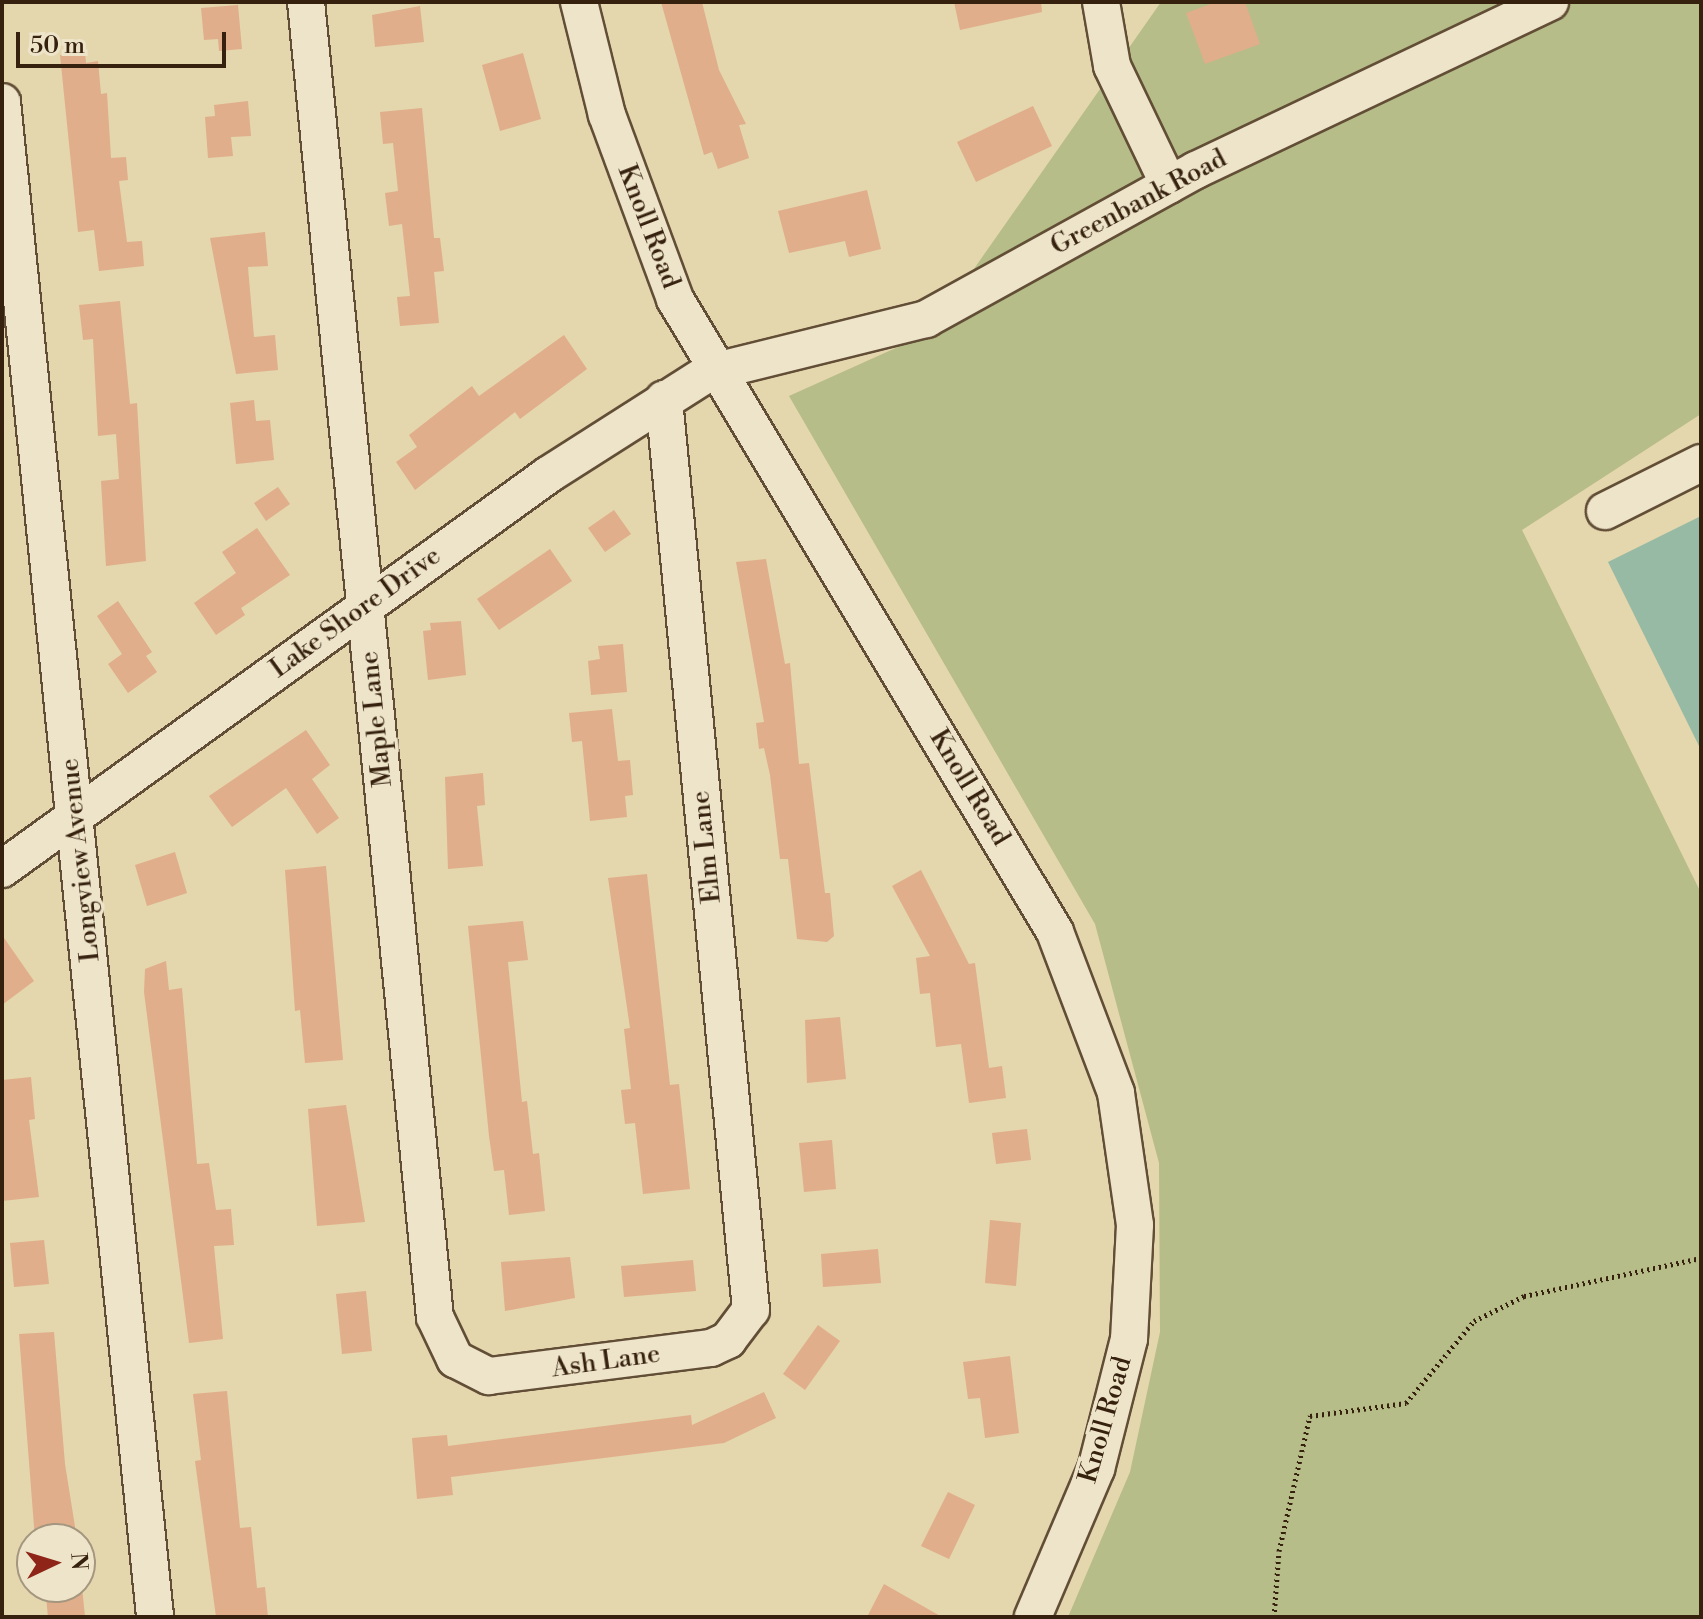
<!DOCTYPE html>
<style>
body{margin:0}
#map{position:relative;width:1703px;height:1619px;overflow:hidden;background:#e4d6ad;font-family:"Libre Bodoni",serif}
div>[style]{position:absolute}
.green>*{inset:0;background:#b7bd88}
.water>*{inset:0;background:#97baa5}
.building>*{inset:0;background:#e0ae8a}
.path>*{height:5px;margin-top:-2.5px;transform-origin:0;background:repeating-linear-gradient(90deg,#36210e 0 2px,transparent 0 6px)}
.roads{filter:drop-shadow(2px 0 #624e36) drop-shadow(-2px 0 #624e36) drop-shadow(0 2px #624e36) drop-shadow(0 -2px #624e36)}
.minor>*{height:36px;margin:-18px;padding:0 18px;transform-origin:18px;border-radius:18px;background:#ede4ca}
span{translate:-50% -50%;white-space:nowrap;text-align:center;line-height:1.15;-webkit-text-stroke:7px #ede4ca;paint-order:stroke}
.street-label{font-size:26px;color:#36210e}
.frame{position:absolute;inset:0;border:4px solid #36210e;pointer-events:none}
.north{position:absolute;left:16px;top:1523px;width:80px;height:80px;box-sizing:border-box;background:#ede4ca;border:2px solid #a4967f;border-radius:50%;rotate:86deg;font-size:22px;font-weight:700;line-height:32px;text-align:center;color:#36210e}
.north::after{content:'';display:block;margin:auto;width:28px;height:36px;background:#8f2418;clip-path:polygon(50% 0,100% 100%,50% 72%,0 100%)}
.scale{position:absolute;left:16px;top:32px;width:210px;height:36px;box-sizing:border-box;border:4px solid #36210e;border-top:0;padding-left:10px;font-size:24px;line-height:28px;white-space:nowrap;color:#36210e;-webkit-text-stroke:6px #ede4ca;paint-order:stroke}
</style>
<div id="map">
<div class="green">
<i style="clip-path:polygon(1161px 2px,1701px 2px,1701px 414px,1522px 530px,1701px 893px,1701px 1617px,1068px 1617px,1130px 1472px,1160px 1332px,1159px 1163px,1095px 924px,789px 396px,929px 333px)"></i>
</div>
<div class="water">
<i style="clip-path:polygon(1701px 516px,1701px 750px,1608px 562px)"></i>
</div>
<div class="building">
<i style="clip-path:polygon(661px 2px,702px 2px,719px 70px,746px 124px,739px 125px,749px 158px,718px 169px,712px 152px,704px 155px)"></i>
<i style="clip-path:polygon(954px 2px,1041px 2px,1042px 12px,960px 30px)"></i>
<i style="clip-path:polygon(1216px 2px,1245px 2px,1260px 44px,1205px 64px,1186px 13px)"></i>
<i style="clip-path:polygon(238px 5px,242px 49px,219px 51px,218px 39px,204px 40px,201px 8px)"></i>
<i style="clip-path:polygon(420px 6px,424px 42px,375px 47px,372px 15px)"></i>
<i style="clip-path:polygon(85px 52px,86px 63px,98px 61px,101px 94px,107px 93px,111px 158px,126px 157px,128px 180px,119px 181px,127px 242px,142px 241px,144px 266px,99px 271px,94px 230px,78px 232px,60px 55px)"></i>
<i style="clip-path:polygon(523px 53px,541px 119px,500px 131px,482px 65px)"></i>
<i style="clip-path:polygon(248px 101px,251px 136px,231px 137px,233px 156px,208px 158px,205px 117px,215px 116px,214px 105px)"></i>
<i style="clip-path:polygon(1033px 106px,1052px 146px,976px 182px,957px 142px)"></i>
<i style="clip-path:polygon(422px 108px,434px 238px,440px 238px,444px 271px,434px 272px,439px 323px,400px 326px,397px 297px,410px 296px,402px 224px,389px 226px,385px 193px,398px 191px,393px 143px,383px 144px,380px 112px)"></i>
<i style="clip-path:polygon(867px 190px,881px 249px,849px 257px,845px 241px,789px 253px,778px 211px)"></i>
<i style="clip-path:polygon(265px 232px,268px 266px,248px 267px,254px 337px,275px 335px,278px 370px,236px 374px,210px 238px)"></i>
<i style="clip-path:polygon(120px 301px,130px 404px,137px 403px,146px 561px,106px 566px,101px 481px,119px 479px,116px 434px,98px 436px,93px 339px,83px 340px,79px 305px)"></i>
<i style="clip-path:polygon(564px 335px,587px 369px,520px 419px,515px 412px,415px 490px,396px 462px,417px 447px,409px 435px,472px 386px,479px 396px)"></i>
<i style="clip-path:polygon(254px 400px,256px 421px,270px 420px,274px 460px,236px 464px,230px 403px)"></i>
<i style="clip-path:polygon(278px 487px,290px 504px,266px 521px,254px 503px)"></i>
<i style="clip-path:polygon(614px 510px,631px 534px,605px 552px,588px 528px)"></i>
<i style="clip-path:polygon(257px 528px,290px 575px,241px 608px,245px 615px,216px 635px,194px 603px,236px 573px,222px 552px)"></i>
<i style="clip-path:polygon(550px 549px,572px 581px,499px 630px,477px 599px)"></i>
<i style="clip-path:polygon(766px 559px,785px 664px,790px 663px,799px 764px,809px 763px,825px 893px,830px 893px,834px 936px,827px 942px,797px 939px,788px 859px,780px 859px,770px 775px,764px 748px,759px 749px,756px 723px,764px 722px,736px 562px)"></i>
<i style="clip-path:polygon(118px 601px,152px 652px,146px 656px,157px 672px,128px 693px,108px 664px,122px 654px,97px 616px)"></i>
<i style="clip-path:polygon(461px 621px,466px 675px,428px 680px,423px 631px,431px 630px,430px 623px)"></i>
<i style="clip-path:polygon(623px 644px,627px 692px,591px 695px,588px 661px,600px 659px,598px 646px)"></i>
<i style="clip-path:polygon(612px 709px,618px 761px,630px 760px,633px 795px,625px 796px,627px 817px,590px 821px,582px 741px,572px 742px,569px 713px)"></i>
<i style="clip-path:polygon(306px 730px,330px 765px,312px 779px,339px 818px,317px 834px,286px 788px,232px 827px,209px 796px)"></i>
<i style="clip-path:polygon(483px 773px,485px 805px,477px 806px,483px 866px,448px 869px,445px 777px)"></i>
<i style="clip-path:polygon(175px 852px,187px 893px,147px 906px,135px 865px)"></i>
<i style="clip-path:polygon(326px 866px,343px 1060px,305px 1063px,300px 1010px,295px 1011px,285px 870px)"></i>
<i style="clip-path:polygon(921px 870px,969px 964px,975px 963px,989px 1068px,1002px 1066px,1006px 1098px,969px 1103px,961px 1044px,936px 1047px,930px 993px,920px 994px,916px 958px,930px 956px,892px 886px)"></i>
<i style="clip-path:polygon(647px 874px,670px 1085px,679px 1084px,690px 1189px,643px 1194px,635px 1123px,625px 1124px,621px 1090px,631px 1089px,624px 1029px,630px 1028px,608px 878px)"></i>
<i style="clip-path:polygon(523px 921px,528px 960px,508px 962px,522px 1102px,527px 1101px,533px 1154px,539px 1153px,545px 1211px,509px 1215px,504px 1170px,494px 1171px,489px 1136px,468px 926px)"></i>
<i style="clip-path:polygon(2px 935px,34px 981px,2px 1005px)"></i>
<i style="clip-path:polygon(166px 961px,169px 990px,182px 988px,197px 1164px,209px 1163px,216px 1210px,231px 1209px,234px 1245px,214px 1246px,223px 1339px,189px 1343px,144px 992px,145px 969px)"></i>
<i style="clip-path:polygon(840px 1017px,846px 1079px,807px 1083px,805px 1020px)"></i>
<i style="clip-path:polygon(31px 1077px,35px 1119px,29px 1120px,39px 1197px,2px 1201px,2px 1080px)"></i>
<i style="clip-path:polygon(346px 1105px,365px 1222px,317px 1226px,308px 1109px)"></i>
<i style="clip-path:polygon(1027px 1129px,1031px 1160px,996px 1164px,992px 1133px)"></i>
<i style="clip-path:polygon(832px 1140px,836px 1189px,804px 1192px,799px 1143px)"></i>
<i style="clip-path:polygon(990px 1220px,1021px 1223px,1016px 1286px,985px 1283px)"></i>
<i style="clip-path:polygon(44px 1240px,49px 1284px,14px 1287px,10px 1243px)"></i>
<i style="clip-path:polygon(878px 1249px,881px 1283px,823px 1287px,821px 1254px)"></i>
<i style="clip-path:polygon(570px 1257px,575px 1298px,505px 1311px,501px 1262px)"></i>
<i style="clip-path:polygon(693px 1260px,696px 1291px,624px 1297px,621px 1266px)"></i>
<i style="clip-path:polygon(366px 1291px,372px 1351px,342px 1354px,336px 1294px)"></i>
<i style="clip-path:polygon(818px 1325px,840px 1341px,805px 1390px,783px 1374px)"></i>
<i style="clip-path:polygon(54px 1332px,65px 1464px,77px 1539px,35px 1539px,19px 1334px)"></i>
<i style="clip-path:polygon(1010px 1356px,1019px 1433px,985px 1438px,980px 1398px,968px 1399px,963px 1362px)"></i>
<i style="clip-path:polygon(227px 1391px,240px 1528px,251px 1527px,257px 1588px,265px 1587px,268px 1617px,216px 1617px,195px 1461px,201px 1460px,193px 1394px)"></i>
<i style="clip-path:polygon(764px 1392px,776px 1418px,724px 1443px,451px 1477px,453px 1495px,417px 1499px,412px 1438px,447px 1435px,448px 1446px,691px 1415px,692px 1425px)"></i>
<i style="clip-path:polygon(948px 1492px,975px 1505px,949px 1559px,921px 1546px)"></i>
<i style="clip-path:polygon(884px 1584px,942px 1617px,867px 1617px)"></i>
<i style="clip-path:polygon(45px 1587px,82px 1587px,85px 1617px,48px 1617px)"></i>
</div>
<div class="path">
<i style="left:1274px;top:1617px;width:66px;rotate:-85.7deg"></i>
<i style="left:1279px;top:1551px;width:139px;rotate:-77.1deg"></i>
<i style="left:1310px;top:1416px;width:97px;rotate:-7.7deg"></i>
<i style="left:1406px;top:1403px;width:107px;rotate:-50.3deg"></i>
<i style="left:1474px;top:1321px;width:56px;rotate:-26.6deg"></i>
<i style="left:1524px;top:1296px;width:181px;rotate:-12.1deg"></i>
</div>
<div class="roads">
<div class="minor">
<i style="left:306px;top:2px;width:1321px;rotate:84.4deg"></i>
<i style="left:435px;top:1317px;width:47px;rotate:64.5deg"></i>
<i style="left:455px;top:1359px;width:38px;rotate:27deg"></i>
<i style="left:489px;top:1376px;width:224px;rotate:-7.2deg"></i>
<i style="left:711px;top:1348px;width:19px;rotate:-25deg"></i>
<i style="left:728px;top:1340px;width:38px;rotate:-53deg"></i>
<i style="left:751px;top:1310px;width:915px;rotate:-95.46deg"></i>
<i style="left:579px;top:2px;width:116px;rotate:76.1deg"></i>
<i style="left:607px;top:115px;width:196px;rotate:69.7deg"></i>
<i style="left:675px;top:299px;width:738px;rotate:59.02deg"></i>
<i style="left:1055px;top:932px;width:172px;rotate:69.2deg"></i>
<i style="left:1116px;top:1093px;width:133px;rotate:81.8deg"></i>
<i style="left:1135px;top:1225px;width:114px;rotate:93deg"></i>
<i style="left:1129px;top:1339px;width:134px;rotate:104.2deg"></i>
<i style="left:1096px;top:1469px;width:161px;rotate:113.1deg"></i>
<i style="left:1101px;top:2px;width:65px;rotate:80.2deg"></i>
<i style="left:1112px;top:66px;width:132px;rotate:64.4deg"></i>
<i style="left:2px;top:102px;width:1523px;rotate:84.23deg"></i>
<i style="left:1605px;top:511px;width:107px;rotate:-26.6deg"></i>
<i style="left:2px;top:869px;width:673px;rotate:-35.81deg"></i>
<i style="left:548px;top:475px;width:190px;rotate:-32.5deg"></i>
<i style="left:708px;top:373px;width:225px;rotate:-13.9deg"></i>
<i style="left:926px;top:319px;width:308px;rotate:-28.9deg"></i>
<i style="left:1196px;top:170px;width:392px;rotate:-25.4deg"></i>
</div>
</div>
<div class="street-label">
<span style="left:1139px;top:203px;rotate:-28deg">Greenbank Road</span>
<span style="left:648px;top:227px;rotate:69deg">Knoll Road</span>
<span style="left:356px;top:613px;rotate:-36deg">Lake Shore Drive</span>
<span style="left:377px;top:719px;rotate:-96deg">Maple Lane</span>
<span style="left:969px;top:788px;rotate:59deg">Knoll Road</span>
<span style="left:707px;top:847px;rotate:-96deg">Elm Lane</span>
<span style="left:81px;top:860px;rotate:-96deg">Longview Avenue</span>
<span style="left:606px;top:1362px;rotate:-8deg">Ash Lane</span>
<span style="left:1106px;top:1420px;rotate:-74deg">Knoll Road</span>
</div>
<div class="frame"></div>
<div class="north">N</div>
<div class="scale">50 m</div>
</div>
